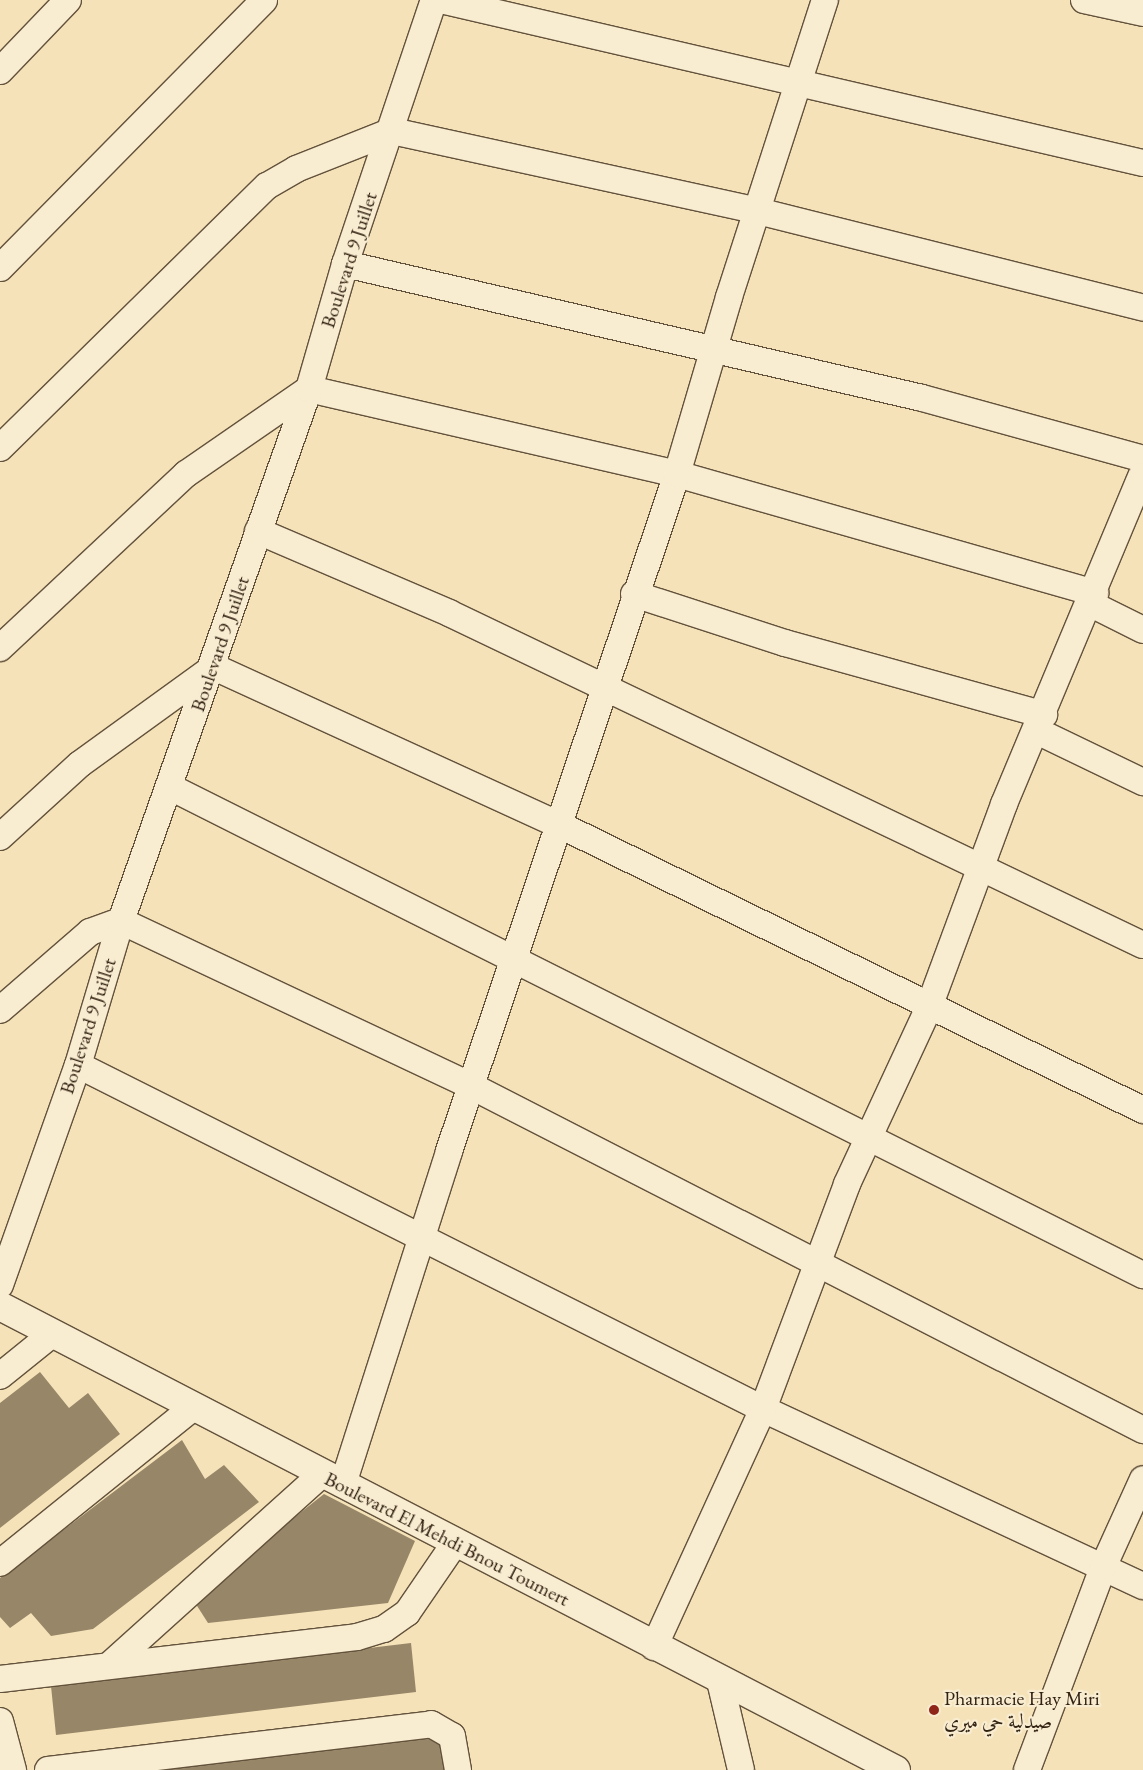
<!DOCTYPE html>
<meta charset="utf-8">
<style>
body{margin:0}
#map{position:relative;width:1143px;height:1770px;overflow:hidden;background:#f5e2b8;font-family:"EB Garamond",Amiri,serif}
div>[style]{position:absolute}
.building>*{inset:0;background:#978668}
.roads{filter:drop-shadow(1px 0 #63523c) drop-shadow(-1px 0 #63523c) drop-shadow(0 1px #63523c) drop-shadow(0 -1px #63523c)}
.minor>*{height:26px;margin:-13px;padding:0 13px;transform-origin:13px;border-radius:13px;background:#f8ecd1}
.secondary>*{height:28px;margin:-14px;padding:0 14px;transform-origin:14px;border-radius:14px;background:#f8ecd1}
.dots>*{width:14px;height:14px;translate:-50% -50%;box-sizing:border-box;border:2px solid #f8ecd1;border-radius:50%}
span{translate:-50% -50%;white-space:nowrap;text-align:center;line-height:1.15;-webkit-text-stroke:4.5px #f8ecd1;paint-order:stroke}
.street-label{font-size:20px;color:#322212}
.poi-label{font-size:20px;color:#322212}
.left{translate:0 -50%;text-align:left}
</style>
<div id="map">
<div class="building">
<i style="clip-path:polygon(40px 1372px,69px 1408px,88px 1393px,120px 1434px,0 1528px,0 1403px)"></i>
<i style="clip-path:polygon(182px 1440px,205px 1479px,224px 1465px,259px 1502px,93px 1629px,51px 1636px,31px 1613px,10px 1628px,0 1617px,0 1578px)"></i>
<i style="clip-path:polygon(324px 1494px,415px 1541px,388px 1603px,208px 1623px,192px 1598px)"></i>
<i style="clip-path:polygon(411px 1643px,416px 1692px,56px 1735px,51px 1686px)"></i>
<i style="clip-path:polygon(446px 1732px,451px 1770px,147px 1770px)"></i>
</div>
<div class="roads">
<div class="minor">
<i style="left:441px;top:0;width:721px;rotate:13.07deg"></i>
<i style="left:1084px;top:0;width:60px;rotate:12.4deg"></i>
<i style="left:0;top:71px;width:98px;rotate:-46.2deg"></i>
<i style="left:345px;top:264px;width:592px;rotate:13.07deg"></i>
<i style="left:922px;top:398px;width:229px;rotate:15.4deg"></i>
<i style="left:0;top:268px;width:376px;rotate:-45.4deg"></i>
<i style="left:0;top:448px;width:374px;rotate:-44.5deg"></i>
<i style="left:267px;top:186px;width:34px;rotate:-30deg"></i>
<i style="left:296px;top:169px;width:103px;rotate:-21.6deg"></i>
<i style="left:392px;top:131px;width:375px;rotate:12.3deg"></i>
<i style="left:758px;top:211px;width:397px;rotate:14.1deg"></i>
<i style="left:258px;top:531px;width:208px;rotate:23.2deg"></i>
<i style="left:449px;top:613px;width:769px;rotate:25.57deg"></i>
<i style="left:634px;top:594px;width:159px;rotate:18deg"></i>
<i style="left:785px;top:643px;width:269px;rotate:15.5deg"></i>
<i style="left:1091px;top:604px;width:58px;rotate:26.6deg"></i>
<i style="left:0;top:648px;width:255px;rotate:-43.1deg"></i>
<i style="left:186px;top:474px;width:150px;rotate:-34.6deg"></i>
<i style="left:309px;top:389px;width:378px;rotate:13deg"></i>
<i style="left:677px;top:474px;width:435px;rotate:15.9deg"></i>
<i style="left:1037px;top:731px;width:118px;rotate:25.7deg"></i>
<i style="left:170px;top:787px;width:1089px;rotate:26.64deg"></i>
<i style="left:0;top:837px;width:108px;rotate:-42.4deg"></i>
<i style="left:80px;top:764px;width:165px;rotate:-35.9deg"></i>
<i style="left:214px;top:667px;width:383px;rotate:24.6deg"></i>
<i style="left:562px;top:826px;width:647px;rotate:26.05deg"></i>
<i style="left:0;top:1010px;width:119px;rotate:-40.9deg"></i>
<i style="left:90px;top:932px;width:33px;rotate:-20deg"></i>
<i style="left:121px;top:921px;width:389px;rotate:25.2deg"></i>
<i style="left:473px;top:1087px;width:753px;rotate:27.11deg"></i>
<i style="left:78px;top:1065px;width:767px;rotate:26.67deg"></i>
<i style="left:763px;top:1409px;width:419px;rotate:25deg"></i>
<i style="left:0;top:1285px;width:233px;rotate:-70.5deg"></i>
<i style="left:78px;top:1065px;width:150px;rotate:-73.4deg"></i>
<i style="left:121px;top:921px;width:564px;rotate:-70.54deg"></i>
<i style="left:309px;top:389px;width:130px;rotate:-73.9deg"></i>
<i style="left:345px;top:264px;width:279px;rotate:-71.4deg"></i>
<i style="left:0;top:1376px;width:67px;rotate:-38.9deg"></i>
<i style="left:343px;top:1484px;width:349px;rotate:-72.3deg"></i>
<i style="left:449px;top:1151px;width:714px;rotate:-71.39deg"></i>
<i style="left:677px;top:474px;width:184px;rotate:-73.6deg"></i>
<i style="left:729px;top:297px;width:312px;rotate:-72.1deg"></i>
<i style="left:0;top:1563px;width:248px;rotate:-38.9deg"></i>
<i style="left:654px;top:1647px;width:262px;rotate:-65.4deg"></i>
<i style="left:763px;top:1409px;width:240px;rotate:-69.5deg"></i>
<i style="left:847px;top:1184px;width:195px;rotate:-65.1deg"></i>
<i style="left:929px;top:1007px;width:216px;rotate:-69.7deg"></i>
<i style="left:1004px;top:804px;width:355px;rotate:-67.3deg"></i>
<i style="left:112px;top:1663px;width:283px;rotate:-42deg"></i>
<i style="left:0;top:1679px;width:359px;rotate:-6.7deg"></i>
<i style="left:357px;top:1637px;width:28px;rotate:-17deg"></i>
<i style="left:384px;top:1629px;width:28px;rotate:-35deg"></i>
<i style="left:407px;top:1613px;width:85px;rotate:-55.6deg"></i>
<i style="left:720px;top:1681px;width:91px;rotate:76.7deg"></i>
<i style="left:0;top:1721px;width:51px;rotate:75.1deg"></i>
<i style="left:48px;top:1770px;width:386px;rotate:-6.8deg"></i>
<i style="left:431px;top:1724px;width:24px;rotate:30deg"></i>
<i style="left:452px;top:1736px;width:35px;rotate:80deg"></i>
<i style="left:1027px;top:1770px;width:219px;rotate:-69.4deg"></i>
<i style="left:1104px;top:1565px;width:94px;rotate:-65.6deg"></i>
</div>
<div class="secondary">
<i style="left:0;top:1306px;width:1009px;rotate:27.38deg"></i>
</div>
</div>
<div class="dots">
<i style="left:934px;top:1710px;background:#8f2418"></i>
</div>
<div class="street-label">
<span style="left:349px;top:260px;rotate:-72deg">Boulevard 9 Juillet</span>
<span style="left:220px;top:644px;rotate:-71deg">Boulevard 9 Juillet</span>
<span style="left:88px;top:1026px;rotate:-72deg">Boulevard 9 Juillet</span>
<span style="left:447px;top:1539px;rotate:27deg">Boulevard El Mehdi Bnou Toumert</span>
</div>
<div class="poi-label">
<span class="left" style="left:944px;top:1710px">Pharmacie Hay Miri<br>صيدلية حي ميري</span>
</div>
</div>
